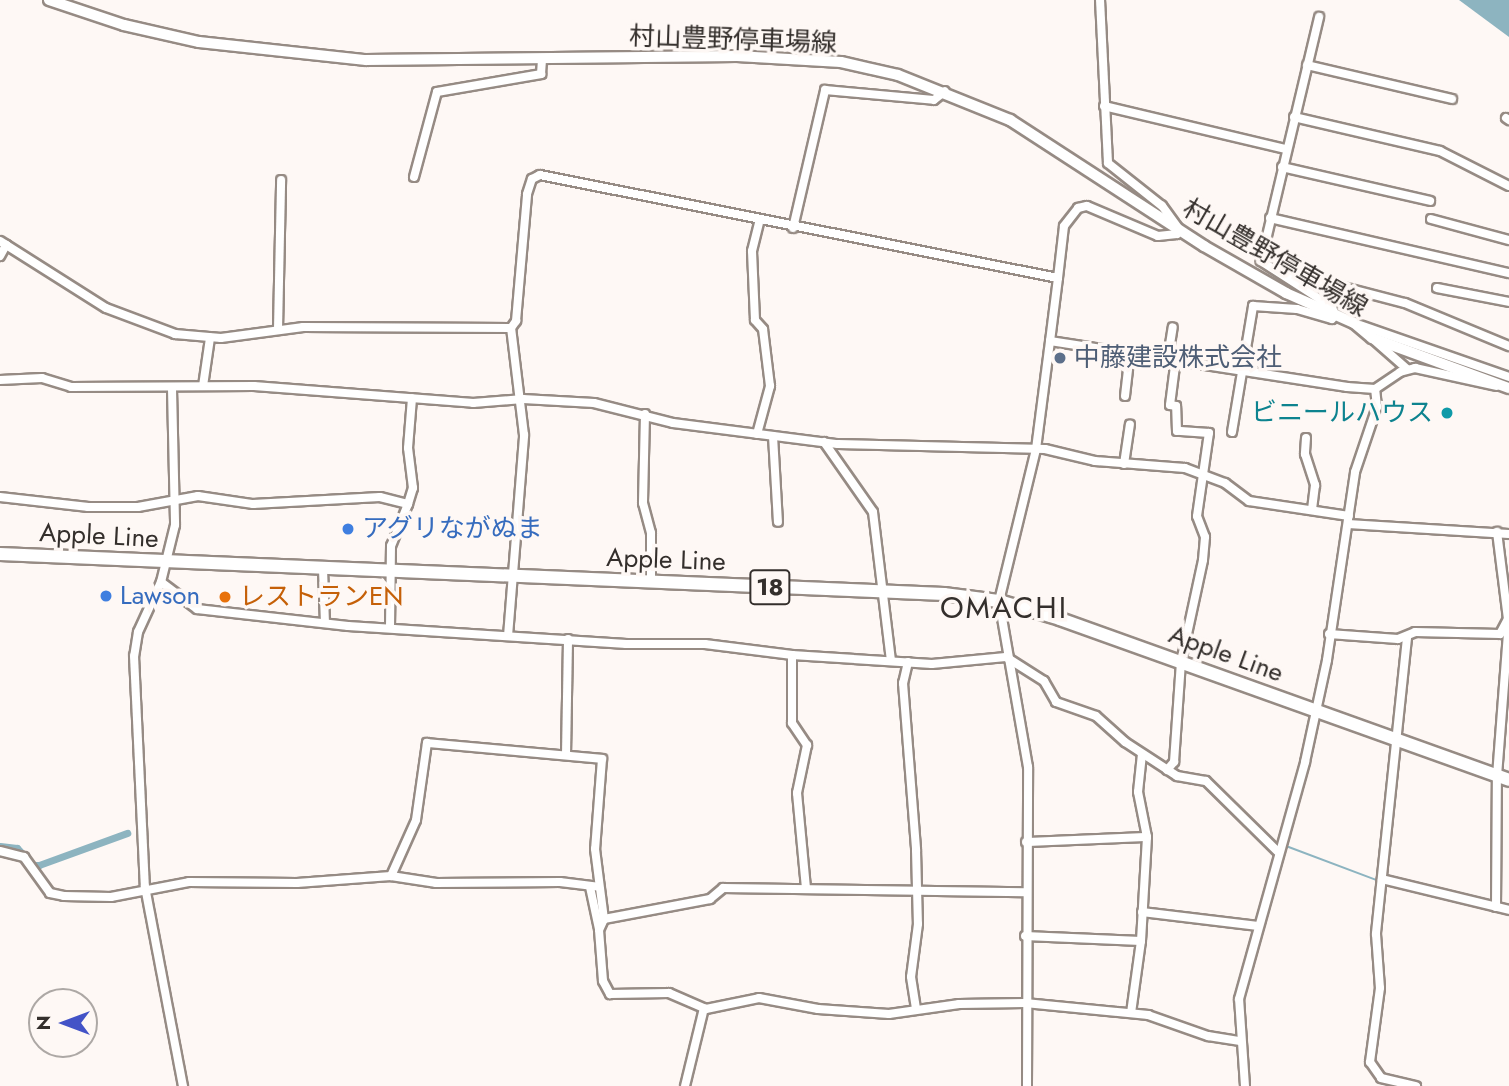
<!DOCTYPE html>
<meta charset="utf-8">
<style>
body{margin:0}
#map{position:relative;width:1509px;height:1086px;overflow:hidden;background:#fef8f5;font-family:Jost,"Noto Sans JP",sans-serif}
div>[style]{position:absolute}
.water>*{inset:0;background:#8db4c0}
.stream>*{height:2px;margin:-1px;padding:0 1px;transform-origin:1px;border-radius:1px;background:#8db4c0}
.canal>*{height:7px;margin:-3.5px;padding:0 3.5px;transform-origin:3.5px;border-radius:3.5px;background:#8db4c0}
.roads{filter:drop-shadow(2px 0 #968b84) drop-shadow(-2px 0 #968b84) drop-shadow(0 2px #968b84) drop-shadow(0 -2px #968b84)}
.minor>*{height:8px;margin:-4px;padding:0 4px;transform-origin:4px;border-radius:4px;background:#fff}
.major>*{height:10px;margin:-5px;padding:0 5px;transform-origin:5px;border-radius:5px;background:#fff}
.highway>*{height:12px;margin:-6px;padding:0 6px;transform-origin:6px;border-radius:6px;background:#fff}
.dots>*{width:19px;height:19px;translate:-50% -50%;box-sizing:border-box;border:4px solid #fef8f5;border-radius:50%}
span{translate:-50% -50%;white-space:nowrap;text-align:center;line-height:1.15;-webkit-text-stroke:7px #fef8f5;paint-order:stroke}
.shield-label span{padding:2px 5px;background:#fef8f5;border:2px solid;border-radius:5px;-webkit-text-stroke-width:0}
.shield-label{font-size:24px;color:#342f2c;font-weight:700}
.street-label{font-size:26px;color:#342f2c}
.service-label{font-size:26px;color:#4e5e75}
.left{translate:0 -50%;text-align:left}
.culture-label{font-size:26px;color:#0d838f}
.right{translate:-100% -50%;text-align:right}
.shop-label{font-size:26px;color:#366cbe}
.food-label{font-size:26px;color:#c56008}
.quarter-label{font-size:30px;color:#342f2c;letter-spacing:2px}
.north{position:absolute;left:28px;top:988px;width:70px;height:70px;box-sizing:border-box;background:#fef8f5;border:2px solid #ada8a5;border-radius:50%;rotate:270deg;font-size:19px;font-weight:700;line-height:28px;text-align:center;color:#342f2c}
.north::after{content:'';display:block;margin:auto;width:24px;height:32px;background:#4353c7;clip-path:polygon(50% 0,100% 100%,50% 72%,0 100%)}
</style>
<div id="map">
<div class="water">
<i style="clip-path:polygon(1459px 0,1509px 0,1509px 37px)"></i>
</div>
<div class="stream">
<i style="left:1286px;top:846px;width:99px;rotate:20.6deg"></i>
<i style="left:1404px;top:888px;width:78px;rotate:14deg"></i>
</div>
<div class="canal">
<i style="left:0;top:846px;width:17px;rotate:7deg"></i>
<i style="left:17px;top:848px;width:23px;rotate:47deg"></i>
<i style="left:33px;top:865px;width:6px"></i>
<i style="left:39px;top:865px;width:94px;rotate:-20deg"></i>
</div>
<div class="roads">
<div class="minor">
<i style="left:1307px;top:65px;width:149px;rotate:13.2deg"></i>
<i style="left:1104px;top:106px;width:187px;rotate:13.3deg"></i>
<i style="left:1294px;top:117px;width:150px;rotate:13.1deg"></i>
<i style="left:1440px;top:151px;width:77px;rotate:26.9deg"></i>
<i style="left:1506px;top:118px;width:4px;rotate:34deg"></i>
<i style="left:1282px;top:167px;width:152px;rotate:12.9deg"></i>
<i style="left:414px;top:177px;width:88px;rotate:-74.9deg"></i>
<i style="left:437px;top:92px;width:106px;rotate:-9.8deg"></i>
<i style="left:541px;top:74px;width:15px;rotate:-86deg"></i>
<i style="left:1270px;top:218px;width:245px;rotate:13deg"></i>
<i style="left:1431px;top:219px;width:81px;rotate:15.1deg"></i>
<i style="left:793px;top:228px;width:142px;rotate:-76.9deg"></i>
<i style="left:825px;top:90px;width:109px;rotate:5.2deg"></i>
<i style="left:934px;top:100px;width:14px;rotate:-39deg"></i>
<i style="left:0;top:241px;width:125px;rotate:32.3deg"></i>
<i style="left:106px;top:308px;width:74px;rotate:20.6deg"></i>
<i style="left:175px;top:334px;width:46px;rotate:5deg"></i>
<i style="left:221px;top:338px;width:83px;rotate:-7.6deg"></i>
<i style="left:303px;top:327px;width:208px;rotate:0.3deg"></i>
<i style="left:511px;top:328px;width:9px;rotate:-54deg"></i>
<i style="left:516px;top:321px;width:127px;rotate:-85deg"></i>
<i style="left:527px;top:194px;width:16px;rotate:-72deg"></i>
<i style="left:532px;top:179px;width:9px;rotate:-27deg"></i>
<i style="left:540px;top:175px;width:528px;rotate:11.25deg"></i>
<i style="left:1058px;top:278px;width:64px;rotate:97.2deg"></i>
<i style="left:1050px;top:341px;width:301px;rotate:8.8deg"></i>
<i style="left:1347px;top:387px;width:28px;rotate:4deg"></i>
<i style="left:1375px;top:389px;width:30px;rotate:-34deg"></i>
<i style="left:1400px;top:372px;width:16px;rotate:-15deg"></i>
<i style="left:1415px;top:368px;width:83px;rotate:12.5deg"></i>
<i style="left:0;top:256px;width:13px;rotate:-61deg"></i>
<i style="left:1282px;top:271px;width:127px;rotate:14.6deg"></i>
<i style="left:1405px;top:303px;width:113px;rotate:22.5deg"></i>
<i style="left:1058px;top:278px;width:52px;rotate:-83.4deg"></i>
<i style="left:1064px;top:226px;width:23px;rotate:-52deg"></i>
<i style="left:1078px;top:208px;width:9px;rotate:-13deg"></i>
<i style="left:1087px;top:206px;width:77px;rotate:22.9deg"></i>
<i style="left:1158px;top:236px;width:19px;rotate:-6deg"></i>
<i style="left:1177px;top:234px;width:5px;rotate:-68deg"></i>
<i style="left:1179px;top:229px;width:29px;rotate:-126deg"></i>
<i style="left:1162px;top:206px;width:69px;rotate:-141.5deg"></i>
<i style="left:1108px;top:163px;width:163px;rotate:-92.8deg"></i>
<i style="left:1437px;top:288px;width:73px;rotate:11deg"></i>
<i style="left:1360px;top:325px;width:158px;rotate:19.2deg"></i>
<i style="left:278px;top:329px;width:149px;rotate:-88.8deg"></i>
<i style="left:1374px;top:340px;width:44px;rotate:41.3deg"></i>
<i style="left:1168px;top:357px;width:30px;rotate:-81deg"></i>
<i style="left:0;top:380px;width:42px;rotate:-2.7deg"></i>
<i style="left:42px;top:378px;width:30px;rotate:17deg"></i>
<i style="left:71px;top:387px;width:183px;rotate:-0.3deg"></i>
<i style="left:254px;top:386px;width:220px;rotate:4.4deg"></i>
<i style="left:473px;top:403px;width:50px;rotate:-4.6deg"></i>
<i style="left:523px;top:399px;width:71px;rotate:3.2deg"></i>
<i style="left:594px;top:403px;width:81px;rotate:14.2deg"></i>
<i style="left:673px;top:423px;width:166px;rotate:7.3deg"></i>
<i style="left:838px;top:444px;width:207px;rotate:1.4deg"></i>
<i style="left:1045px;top:449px;width:51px;rotate:13.5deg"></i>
<i style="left:1095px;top:461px;width:90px;rotate:4.4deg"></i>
<i style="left:1185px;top:468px;width:43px;rotate:20.6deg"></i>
<i style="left:1225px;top:483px;width:30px;rotate:37deg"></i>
<i style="left:1249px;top:501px;width:101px;rotate:8.5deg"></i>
<i style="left:203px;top:386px;width:49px;rotate:-81.7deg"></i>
<i style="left:172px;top:389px;width:136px;rotate:88.7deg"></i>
<i style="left:175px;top:525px;width:59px;rotate:103.8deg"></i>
<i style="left:161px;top:582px;width:55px;rotate:114.7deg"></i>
<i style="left:138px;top:632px;width:24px;rotate:99deg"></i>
<i style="left:134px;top:656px;width:231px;rotate:87.3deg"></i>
<i style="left:145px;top:887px;width:203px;rotate:79.2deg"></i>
<i style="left:1125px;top:396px;width:44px;rotate:-83.5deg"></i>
<i style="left:645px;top:414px;width:89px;rotate:91.3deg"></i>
<i style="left:643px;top:503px;width:31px;rotate:75deg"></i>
<i style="left:651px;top:533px;width:49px;rotate:90deg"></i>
<i style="left:1232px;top:432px;width:128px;rotate:-80.5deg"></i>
<i style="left:1253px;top:306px;width:44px;rotate:3.9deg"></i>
<i style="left:1297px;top:309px;width:36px;rotate:16deg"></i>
<i style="left:1332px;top:319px;width:5px;rotate:-53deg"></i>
<i style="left:1335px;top:315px;width:9px;rotate:-111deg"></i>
<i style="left:1332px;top:307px;width:85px;rotate:-147.1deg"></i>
<i style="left:1261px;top:261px;width:251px;rotate:-76.6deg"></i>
<i style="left:757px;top:434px;width:50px;rotate:-74.8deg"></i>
<i style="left:770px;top:386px;width:57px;rotate:-97deg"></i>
<i style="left:763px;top:329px;width:12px;rotate:-132deg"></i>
<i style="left:755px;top:320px;width:69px;rotate:-92.5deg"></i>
<i style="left:752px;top:251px;width:30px;rotate:-76deg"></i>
<i style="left:773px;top:436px;width:86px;rotate:86.7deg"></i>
<i style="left:1306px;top:438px;width:16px;rotate:94deg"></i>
<i style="left:1305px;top:454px;width:33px;rotate:72deg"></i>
<i style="left:1315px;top:485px;width:25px;rotate:97deg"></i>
<i style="left:824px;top:442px;width:85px;rotate:55deg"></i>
<i style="left:873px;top:512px;width:150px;rotate:83.1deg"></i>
<i style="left:1124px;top:464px;width:40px;rotate:-81.5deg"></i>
<i style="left:0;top:497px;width:89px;rotate:6.5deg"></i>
<i style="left:88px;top:507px;width:50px"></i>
<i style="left:138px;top:507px;width:61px;rotate:-10.4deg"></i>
<i style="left:198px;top:496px;width:56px;rotate:8.3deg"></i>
<i style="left:253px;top:504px;width:127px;rotate:-3.2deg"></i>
<i style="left:380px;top:497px;width:29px;rotate:14deg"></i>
<i style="left:408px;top:504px;width:45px;rotate:112deg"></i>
<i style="left:391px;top:546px;width:80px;rotate:90.7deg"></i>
<i style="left:408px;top:504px;width:17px;rotate:-73deg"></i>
<i style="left:413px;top:488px;width:40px;rotate:-97.1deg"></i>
<i style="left:408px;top:448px;width:50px;rotate:-85.4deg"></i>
<i style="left:1348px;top:524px;width:161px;rotate:3.6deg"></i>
<i style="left:323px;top:569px;width:54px;rotate:87.9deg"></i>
<i style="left:161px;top:582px;width:45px;rotate:36.9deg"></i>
<i style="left:197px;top:609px;width:152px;rotate:6.4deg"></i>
<i style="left:348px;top:626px;width:279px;rotate:3.7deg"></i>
<i style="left:626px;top:644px;width:79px"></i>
<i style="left:705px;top:644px;width:88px;rotate:7.2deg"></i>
<i style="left:792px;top:655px;width:140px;rotate:3.7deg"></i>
<i style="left:932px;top:664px;width:74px;rotate:-5.4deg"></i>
<i style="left:1006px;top:657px;width:45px;rotate:32.3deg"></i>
<i style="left:1044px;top:681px;width:24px;rotate:60deg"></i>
<i style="left:1056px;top:702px;width:42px;rotate:19.3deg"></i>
<i style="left:1096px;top:716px;width:39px;rotate:42deg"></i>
<i style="left:1125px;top:742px;width:62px;rotate:33.2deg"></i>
<i style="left:1177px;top:776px;width:29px;rotate:10deg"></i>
<i style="left:1206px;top:781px;width:100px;rotate:44.6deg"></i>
<i style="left:1329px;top:634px;width:69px;rotate:4.1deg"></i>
<i style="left:1398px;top:639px;width:18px;rotate:-22deg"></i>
<i style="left:1415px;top:632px;width:85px;rotate:1.3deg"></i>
<i style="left:1500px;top:634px;width:17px;rotate:-62deg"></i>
<i style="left:1508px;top:619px;width:88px;rotate:-97.2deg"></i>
<i style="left:508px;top:636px;width:202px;rotate:-85.4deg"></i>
<i style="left:524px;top:435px;width:108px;rotate:-96.9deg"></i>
<i style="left:1407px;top:638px;width:298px;rotate:96deg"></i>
<i style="left:1376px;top:934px;width:54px;rotate:85.8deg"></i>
<i style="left:1380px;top:988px;width:75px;rotate:97.7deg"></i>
<i style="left:1370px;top:1062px;width:19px;rotate:55deg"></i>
<i style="left:1381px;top:1078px;width:36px;rotate:13deg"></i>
<i style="left:792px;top:655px;width:68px;rotate:90deg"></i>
<i style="left:792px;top:723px;width:27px;rotate:56deg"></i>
<i style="left:807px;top:745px;width:49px;rotate:101.8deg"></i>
<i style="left:797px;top:793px;width:96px;rotate:84.6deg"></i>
<i style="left:908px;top:662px;width:22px;rotate:103deg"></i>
<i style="left:903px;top:683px;width:168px;rotate:85.5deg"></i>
<i style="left:916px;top:850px;width:74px;rotate:88.5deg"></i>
<i style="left:918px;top:924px;width:53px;rotate:97.5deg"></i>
<i style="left:911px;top:977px;width:32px;rotate:81deg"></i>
<i style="left:566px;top:755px;width:116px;rotate:-89deg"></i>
<i style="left:1167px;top:770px;width:11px;rotate:-49deg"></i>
<i style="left:1174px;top:762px;width:100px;rotate:-86deg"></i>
<i style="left:1181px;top:662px;width:104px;rotate:-77.8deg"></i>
<i style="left:1203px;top:560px;width:23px;rotate:-85deg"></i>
<i style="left:1205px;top:537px;width:22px;rotate:-111deg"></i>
<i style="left:1197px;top:516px;width:84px;rotate:-81.8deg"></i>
<i style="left:1209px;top:433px;width:32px;rotate:-176deg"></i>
<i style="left:1177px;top:431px;width:25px;rotate:-92deg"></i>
<i style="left:1176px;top:406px;width:6px;rotate:-171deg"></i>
<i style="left:1170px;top:405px;width:47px;rotate:-82.7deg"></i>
<i style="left:1026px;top:842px;width:121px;rotate:-2.4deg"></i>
<i style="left:0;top:851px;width:25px;rotate:14deg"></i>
<i style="left:24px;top:857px;width:44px;rotate:54.2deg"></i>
<i style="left:50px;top:893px;width:14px;rotate:12deg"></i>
<i style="left:64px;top:896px;width:47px;rotate:1.2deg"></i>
<i style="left:111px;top:897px;width:79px;rotate:-10.9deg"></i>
<i style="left:189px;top:882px;width:108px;rotate:0.5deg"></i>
<i style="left:297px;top:883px;width:94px;rotate:-4.3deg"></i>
<i style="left:391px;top:876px;width:46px;rotate:8.8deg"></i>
<i style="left:436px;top:883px;width:124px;rotate:-0.5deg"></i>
<i style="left:560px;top:882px;width:38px;rotate:7deg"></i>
<i style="left:391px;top:876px;width:61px;rotate:-65.9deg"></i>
<i style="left:416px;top:820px;width:78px;rotate:-81.9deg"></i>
<i style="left:427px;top:743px;width:176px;rotate:5.2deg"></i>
<i style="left:602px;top:759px;width:90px;rotate:94.4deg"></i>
<i style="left:595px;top:849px;width:71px;rotate:82.7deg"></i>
<i style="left:604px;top:919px;width:12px;rotate:114deg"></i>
<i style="left:599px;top:930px;width:51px;rotate:85.5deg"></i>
<i style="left:603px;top:981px;width:15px;rotate:62deg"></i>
<i style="left:610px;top:994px;width:59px;rotate:-1deg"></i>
<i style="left:669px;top:993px;width:40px;rotate:23.4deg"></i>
<i style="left:706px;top:1009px;width:54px;rotate:-11.7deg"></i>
<i style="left:759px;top:998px;width:60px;rotate:10.6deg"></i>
<i style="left:818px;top:1009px;width:71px;rotate:4deg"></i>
<i style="left:889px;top:1014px;width:71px;rotate:-8.1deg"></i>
<i style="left:959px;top:1004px;width:66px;rotate:-0.9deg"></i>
<i style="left:1025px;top:1003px;width:124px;rotate:5.6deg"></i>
<i style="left:1148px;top:1015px;width:64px;rotate:19.3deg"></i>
<i style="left:1208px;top:1036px;width:31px;rotate:9deg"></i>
<i style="left:1382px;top:879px;width:131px;rotate:13.7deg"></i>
<i style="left:590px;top:887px;width:43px;rotate:77.9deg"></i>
<i style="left:1496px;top:907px;width:131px;rotate:-89.6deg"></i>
<i style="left:1497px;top:776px;width:157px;rotate:-85.6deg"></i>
<i style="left:1142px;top:912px;width:117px;rotate:6.9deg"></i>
<i style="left:604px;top:919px;width:108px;rotate:-10.7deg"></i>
<i style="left:710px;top:899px;width:17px;rotate:-40deg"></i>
<i style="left:723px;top:888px;width:302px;rotate:0.8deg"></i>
<i style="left:1025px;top:936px;width:116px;rotate:2.5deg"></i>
<i style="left:1141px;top:941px;width:104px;rotate:-86.7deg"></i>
<i style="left:1147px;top:837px;width:46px;rotate:-101.3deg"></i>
<i style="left:1138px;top:792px;width:38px;rotate:-84deg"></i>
<i style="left:1131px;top:1013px;width:73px;rotate:-82.1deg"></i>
<i style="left:685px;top:1086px;width:80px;rotate:-76.3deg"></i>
<i style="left:1027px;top:1086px;width:319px;rotate:-89.8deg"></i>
<i style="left:1028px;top:767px;width:169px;rotate:-99.9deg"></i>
<i style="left:999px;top:601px;width:156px;rotate:-76.3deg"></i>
<i style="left:1036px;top:449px;width:109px;rotate:-82.6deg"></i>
<i style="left:1245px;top:1086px;width:87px;rotate:-93.9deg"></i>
<i style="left:1239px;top:999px;width:246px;rotate:-74.4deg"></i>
<i style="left:1305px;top:762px;width:104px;rotate:-77.8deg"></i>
<i style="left:1327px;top:660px;width:190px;rotate:-81.5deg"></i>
<i style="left:1355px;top:472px;width:69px;rotate:-71.3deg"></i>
<i style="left:1377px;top:407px;width:18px;rotate:-96deg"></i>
</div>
<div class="major">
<i style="left:49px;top:0;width:79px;rotate:18.4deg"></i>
<i style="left:124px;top:25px;width:77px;rotate:12.8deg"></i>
<i style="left:199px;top:42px;width:168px;rotate:6.2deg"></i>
<i style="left:366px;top:60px;width:371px;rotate:-0.6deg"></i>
<i style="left:737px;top:56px;width:104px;rotate:3.3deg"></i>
<i style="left:841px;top:62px;width:58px;rotate:12.8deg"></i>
<i style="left:898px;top:75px;width:121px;rotate:21.9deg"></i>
<i style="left:1010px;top:120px;width:231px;rotate:33deg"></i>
<i style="left:1204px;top:246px;width:95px;rotate:29.8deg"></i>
<i style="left:1286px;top:293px;width:74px;rotate:23.8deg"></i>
<i style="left:1354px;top:323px;width:23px;rotate:40deg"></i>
<i style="left:1372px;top:338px;width:146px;rotate:20.1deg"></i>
</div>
<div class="highway">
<i style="left:0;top:554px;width:945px;rotate:2.43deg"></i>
<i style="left:944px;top:594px;width:55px;rotate:7.3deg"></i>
<i style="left:999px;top:601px;width:64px;rotate:16.4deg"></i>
<i style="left:1060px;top:619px;width:477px;rotate:19.7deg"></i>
</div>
</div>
<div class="dots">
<i style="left:1060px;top:358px;background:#5c6f8a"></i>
<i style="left:1447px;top:413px;background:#0f9aa8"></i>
<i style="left:348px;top:529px;background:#3f7fe0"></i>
<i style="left:106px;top:596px;background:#3f7fe0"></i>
<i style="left:225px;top:597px;background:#e8710a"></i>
</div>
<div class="shield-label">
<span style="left:770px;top:587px">18</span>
</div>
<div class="street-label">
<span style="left:733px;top:40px;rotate:2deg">村山豊野停車場線</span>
<span style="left:1275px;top:258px;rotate:30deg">村山豊野停車場線</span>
<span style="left:99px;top:536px;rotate:3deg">Apple Line</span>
<span style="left:666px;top:560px;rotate:2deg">Apple Line</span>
<span style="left:1226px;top:654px;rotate:20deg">Apple Line</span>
</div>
<div class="service-label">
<span class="left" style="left:1074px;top:358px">中藤建設株式会社</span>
</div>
<div class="culture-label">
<span class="right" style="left:1433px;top:413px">ビニールハウス</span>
</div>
<div class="shop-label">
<span class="left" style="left:362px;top:529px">アグリながぬま</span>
<span class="left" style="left:120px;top:596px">Lawson</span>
</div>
<div class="food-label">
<span class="left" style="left:239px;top:597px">レストランEN</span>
</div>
<div class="quarter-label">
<span style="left:1004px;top:608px">OMACHI</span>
</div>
<div class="north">N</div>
</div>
